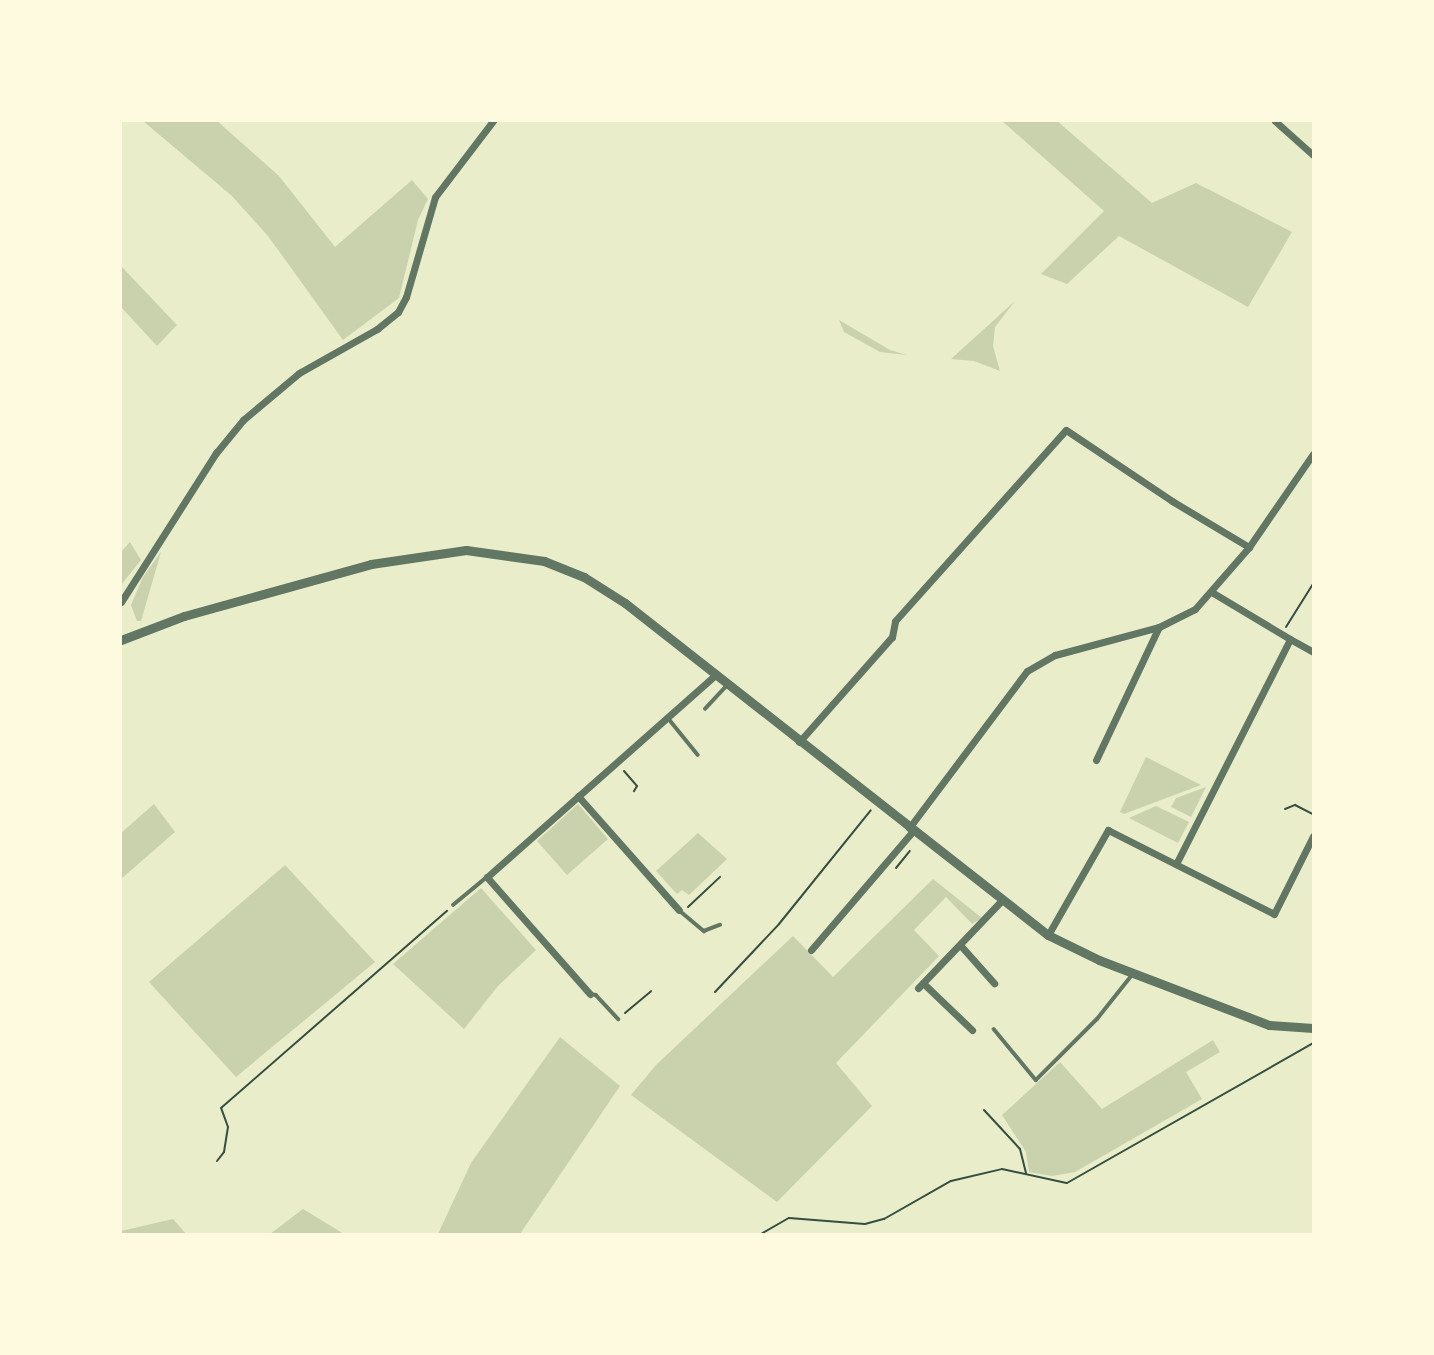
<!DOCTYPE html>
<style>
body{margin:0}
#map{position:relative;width:1434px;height:1355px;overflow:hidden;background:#e9edc9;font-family:Bitter,serif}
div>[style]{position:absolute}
.green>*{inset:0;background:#cad2ad}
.path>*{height:2px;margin:-1px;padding:0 1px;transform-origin:1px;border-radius:1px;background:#344e41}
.service>*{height:3.5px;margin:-1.75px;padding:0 1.75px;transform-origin:1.75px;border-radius:1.75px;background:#617663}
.minor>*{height:7px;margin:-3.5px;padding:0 3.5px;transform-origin:3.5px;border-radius:3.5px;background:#617663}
.tertiary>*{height:9px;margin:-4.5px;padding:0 4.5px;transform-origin:4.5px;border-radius:4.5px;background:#617663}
span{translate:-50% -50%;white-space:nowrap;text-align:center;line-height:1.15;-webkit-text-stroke:7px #fefae0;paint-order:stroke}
.frame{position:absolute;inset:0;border:122px solid #fefae0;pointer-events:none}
</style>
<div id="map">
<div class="green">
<i style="clip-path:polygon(143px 121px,217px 121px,279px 176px,335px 247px,412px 180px,428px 199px,418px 220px,399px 298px,343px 340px,268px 236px,232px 196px)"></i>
<i style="clip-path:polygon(1002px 121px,1057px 121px,1152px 203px,1196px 183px,1292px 232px,1248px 307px,1119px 236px,1067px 284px,1041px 274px,1104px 211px)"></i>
<i style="clip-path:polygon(121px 266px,177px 325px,157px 346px,121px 307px)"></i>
<i style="clip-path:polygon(1015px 301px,995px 327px,993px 346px,1000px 371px,974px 361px,951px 359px)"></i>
<i style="clip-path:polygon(839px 320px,890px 350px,907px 355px,880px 352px,844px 332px)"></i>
<i style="clip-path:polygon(130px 542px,141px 560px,121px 585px,121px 552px)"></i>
<i style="clip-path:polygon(161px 552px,141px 621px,137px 621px,131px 605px,143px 577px)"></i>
<i style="clip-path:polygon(1146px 757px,1201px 785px,1124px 814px,1120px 812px)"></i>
<i style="clip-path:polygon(1206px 787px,1191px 817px,1171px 807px,1176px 798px)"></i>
<i style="clip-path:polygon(154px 804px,175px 832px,121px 879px,121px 833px)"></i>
<i style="clip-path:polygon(578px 804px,608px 839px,567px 875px,537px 841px)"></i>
<i style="clip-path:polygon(1156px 806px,1189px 822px,1178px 843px,1129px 818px)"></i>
<i style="clip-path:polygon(698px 833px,727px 859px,689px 895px,682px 890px,677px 894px,656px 871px)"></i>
<i style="clip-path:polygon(285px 865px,375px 962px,236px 1077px,149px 982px)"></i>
<i style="clip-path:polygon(933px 879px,982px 918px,972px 924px,946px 897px,914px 930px,939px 956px,836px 1063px,872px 1106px,777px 1202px,631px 1095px,656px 1065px,793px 936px,833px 977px)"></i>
<i style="clip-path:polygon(481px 888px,536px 950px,498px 986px,464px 1029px,393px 964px)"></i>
<i style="clip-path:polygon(560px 1037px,620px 1086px,520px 1234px,438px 1234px,471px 1163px)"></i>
<i style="clip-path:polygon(1213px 1040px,1220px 1052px,1186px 1072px,1202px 1099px,1075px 1172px,1052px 1176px,1029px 1172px,1026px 1152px,1002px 1115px,1060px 1062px,1102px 1109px)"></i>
<i style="clip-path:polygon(303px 1209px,344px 1234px,270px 1234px)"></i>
<i style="clip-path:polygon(173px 1219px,186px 1234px,121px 1234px,121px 1231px)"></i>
</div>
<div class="path">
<i style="left:1286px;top:627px;width:51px;rotate:-57.9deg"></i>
<i style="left:624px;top:771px;width:20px;rotate:49deg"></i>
<i style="left:637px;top:786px;width:6px;rotate:121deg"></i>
<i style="left:1285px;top:809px;width:11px;rotate:-22deg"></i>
<i style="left:1295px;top:805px;width:20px;rotate:27deg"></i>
<i style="left:896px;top:868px;width:22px;rotate:-51deg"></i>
<i style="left:688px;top:907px;width:44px;rotate:-43.2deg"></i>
<i style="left:715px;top:992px;width:93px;rotate:-46.7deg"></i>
<i style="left:779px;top:924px;width:146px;rotate:-51.1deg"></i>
<i style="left:625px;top:1013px;width:34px;rotate:-40deg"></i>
<i style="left:984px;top:1110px;width:53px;rotate:47.3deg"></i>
<i style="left:1020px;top:1149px;width:25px;rotate:76deg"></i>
<i style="left:217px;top:1161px;width:11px;rotate:-52deg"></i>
<i style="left:224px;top:1152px;width:25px;rotate:-81deg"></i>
<i style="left:228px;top:1127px;width:20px;rotate:-110deg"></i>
<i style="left:221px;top:1108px;width:300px;rotate:-41.1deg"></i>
<i style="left:761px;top:1234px;width:32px;rotate:-30deg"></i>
<i style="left:789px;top:1218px;width:76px;rotate:4.5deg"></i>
<i style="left:865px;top:1224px;width:20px;rotate:-15deg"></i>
<i style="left:884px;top:1219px;width:77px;rotate:-29.6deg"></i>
<i style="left:951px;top:1181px;width:52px;rotate:-13.2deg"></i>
<i style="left:1002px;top:1169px;width:66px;rotate:12.2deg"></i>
<i style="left:1067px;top:1183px;width:283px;rotate:-29.6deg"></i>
</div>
<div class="service">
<i style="left:705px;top:709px;width:33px;rotate:-47deg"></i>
<i style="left:669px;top:719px;width:46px;rotate:51.1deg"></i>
<i style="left:453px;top:905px;width:44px;rotate:-39.5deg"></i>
<i style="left:679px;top:910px;width:33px;rotate:40deg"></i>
<i style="left:704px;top:931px;width:17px;rotate:-21deg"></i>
<i style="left:590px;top:994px;width:6px;rotate:9deg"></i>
<i style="left:596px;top:995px;width:33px;rotate:47deg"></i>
<i style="left:994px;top:1029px;width:66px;rotate:50.5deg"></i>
<i style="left:1036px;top:1080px;width:86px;rotate:-45deg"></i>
<i style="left:1097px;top:1019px;width:56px;rotate:-51.5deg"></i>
</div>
<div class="minor">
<i style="left:1275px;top:121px;width:51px;rotate:41.8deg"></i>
<i style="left:121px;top:602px;width:177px;rotate:-57.5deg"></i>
<i style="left:216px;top:453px;width:43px;rotate:-50.7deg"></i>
<i style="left:243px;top:420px;width:73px;rotate:-40deg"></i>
<i style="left:299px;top:373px;width:90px;rotate:-29.4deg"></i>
<i style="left:377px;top:329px;width:27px;rotate:-39deg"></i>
<i style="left:398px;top:312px;width:17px;rotate:-62deg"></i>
<i style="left:406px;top:297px;width:104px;rotate:-73.8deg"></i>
<i style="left:435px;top:197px;width:96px;rotate:-52.7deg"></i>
<i style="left:1290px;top:639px;width:26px;rotate:29deg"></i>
<i style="left:799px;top:742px;width:140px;rotate:-48.5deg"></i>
<i style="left:892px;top:637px;width:16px;rotate:-79deg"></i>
<i style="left:895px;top:621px;width:256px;rotate:-48.2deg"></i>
<i style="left:1066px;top:430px;width:128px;rotate:33.8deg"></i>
<i style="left:1172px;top:501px;width:90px;rotate:30.9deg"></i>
<i style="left:1096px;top:760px;width:147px;rotate:-64.7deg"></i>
<i style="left:578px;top:796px;width:152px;rotate:48.5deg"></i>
<i style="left:909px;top:828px;width:196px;rotate:-53.1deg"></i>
<i style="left:1027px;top:671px;width:32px;rotate:-30deg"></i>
<i style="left:1055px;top:655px;width:108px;rotate:-15.1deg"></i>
<i style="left:1159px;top:627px;width:40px;rotate:-26.6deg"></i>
<i style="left:1195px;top:609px;width:82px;rotate:-48.9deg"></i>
<i style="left:1249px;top:547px;width:113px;rotate:-55.5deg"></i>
<i style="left:1176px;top:864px;width:252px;rotate:-63.1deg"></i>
<i style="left:1290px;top:639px;width:90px;rotate:-149.1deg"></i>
<i style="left:1048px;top:935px;width:121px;rotate:-60.3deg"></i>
<i style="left:1108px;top:830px;width:186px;rotate:26.8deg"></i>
<i style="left:1274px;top:914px;width:87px;rotate:-63.4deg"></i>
<i style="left:961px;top:946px;width:50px;rotate:48.3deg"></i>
<i style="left:811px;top:950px;width:157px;rotate:-49.4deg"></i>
<i style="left:923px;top:983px;width:68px;rotate:43.8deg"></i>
<i style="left:918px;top:988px;width:120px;rotate:-46.3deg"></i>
<i style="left:590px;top:994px;width:156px;rotate:-131.4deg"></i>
<i style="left:487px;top:877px;width:305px;rotate:-41.5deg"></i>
</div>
<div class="tertiary">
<i style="left:121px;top:640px;width:67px;rotate:-20.9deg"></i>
<i style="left:184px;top:616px;width:194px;rotate:-15.5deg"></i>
<i style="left:371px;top:564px;width:96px;rotate:-8.4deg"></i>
<i style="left:466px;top:550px;width:79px;rotate:8deg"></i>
<i style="left:544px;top:561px;width:43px;rotate:21.8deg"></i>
<i style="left:584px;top:577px;width:49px;rotate:32.4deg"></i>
<i style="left:625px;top:603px;width:538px;rotate:38.13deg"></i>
<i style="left:1048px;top:935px;width:57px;rotate:26.1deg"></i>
<i style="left:1099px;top:960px;width:182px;rotate:20.9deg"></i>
<i style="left:1269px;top:1025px;width:44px;rotate:3.9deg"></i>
</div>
<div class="frame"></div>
</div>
